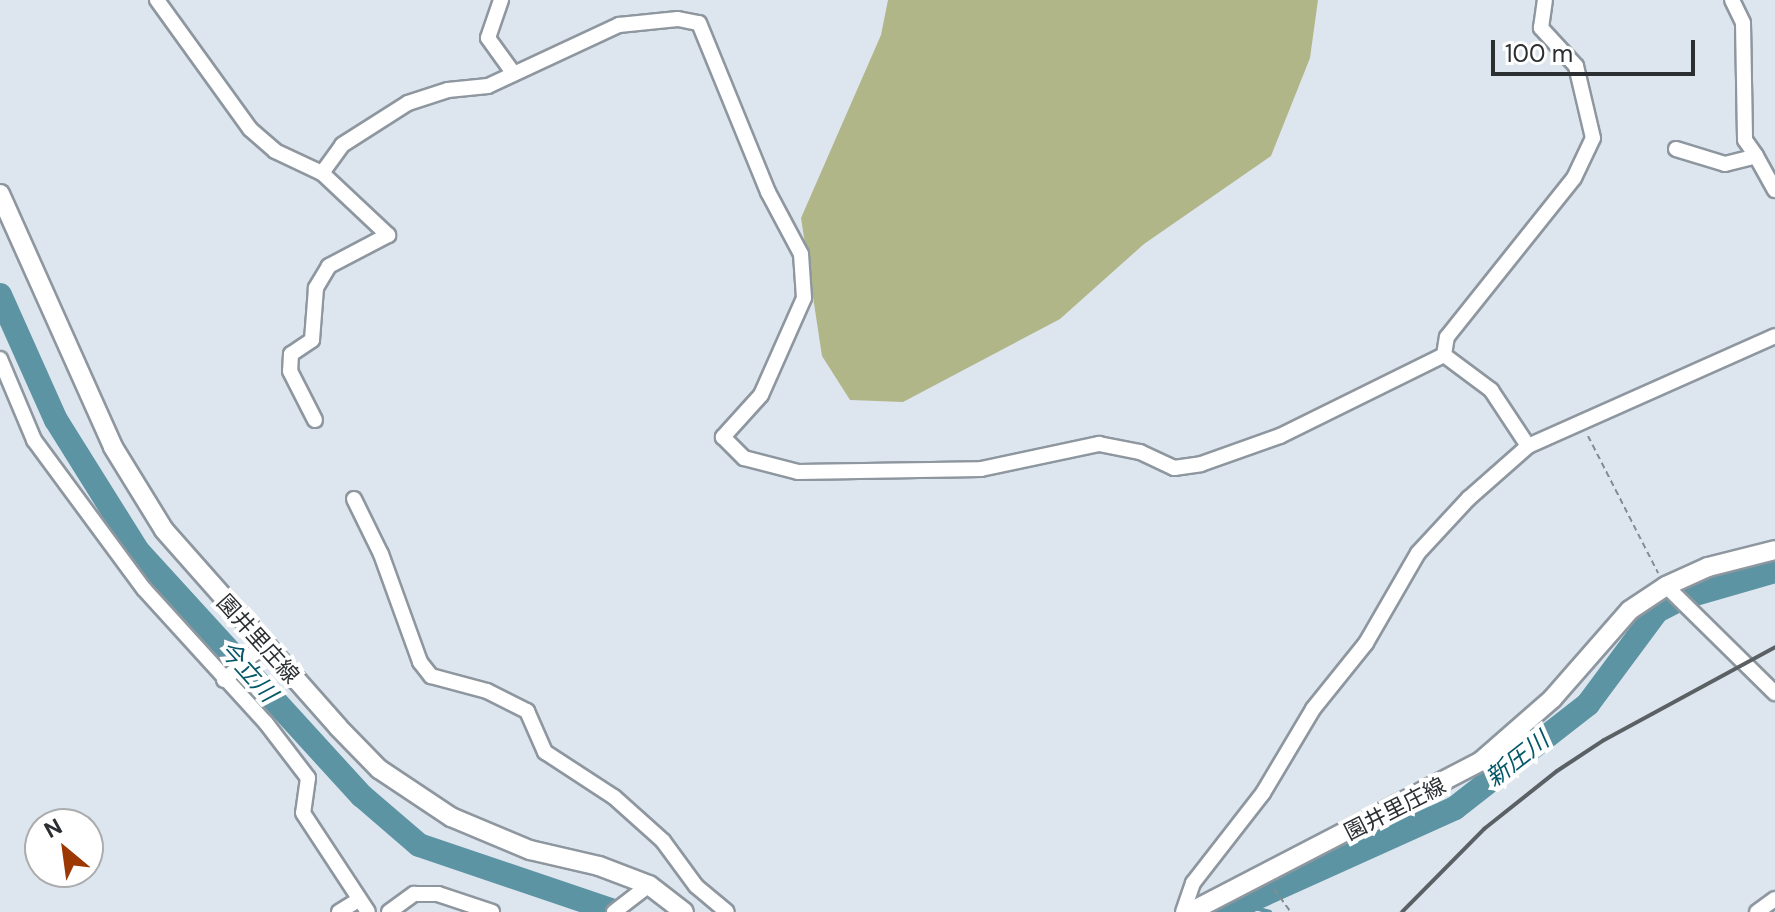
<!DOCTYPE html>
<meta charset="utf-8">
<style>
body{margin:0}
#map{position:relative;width:1775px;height:912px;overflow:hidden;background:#dde6ef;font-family:"DM Sans","Noto Sans JP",sans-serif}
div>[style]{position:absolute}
.forest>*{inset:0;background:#b1b688}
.stream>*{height:4px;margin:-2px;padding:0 2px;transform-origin:2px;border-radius:2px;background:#5c94a3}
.river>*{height:24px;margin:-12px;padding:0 12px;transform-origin:12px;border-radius:12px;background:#5c94a3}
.path>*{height:2px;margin-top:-1px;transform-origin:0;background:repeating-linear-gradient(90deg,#848b91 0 6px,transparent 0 10px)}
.roads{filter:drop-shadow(2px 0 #8e979f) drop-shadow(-2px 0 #8e979f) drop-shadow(0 2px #8e979f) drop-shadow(0 -2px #8e979f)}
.minor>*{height:14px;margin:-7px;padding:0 7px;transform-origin:7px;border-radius:7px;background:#fff}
.major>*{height:18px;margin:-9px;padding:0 9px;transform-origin:9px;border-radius:9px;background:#fff}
.rail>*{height:4px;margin:-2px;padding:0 2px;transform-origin:2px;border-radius:2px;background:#5b6065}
span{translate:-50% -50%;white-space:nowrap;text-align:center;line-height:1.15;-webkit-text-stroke:8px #fff;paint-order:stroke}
.street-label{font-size:22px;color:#2b2f32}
.water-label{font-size:24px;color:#035768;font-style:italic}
.north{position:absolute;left:24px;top:808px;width:80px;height:80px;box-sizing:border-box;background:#fff;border:2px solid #aaacad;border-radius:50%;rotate:331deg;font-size:22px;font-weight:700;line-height:32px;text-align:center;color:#2b2f32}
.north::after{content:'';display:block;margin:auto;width:28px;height:36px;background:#9c3803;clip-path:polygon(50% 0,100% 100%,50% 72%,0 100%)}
.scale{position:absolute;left:1491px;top:40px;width:204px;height:36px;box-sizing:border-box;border:4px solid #2b2f32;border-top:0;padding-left:10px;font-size:24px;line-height:28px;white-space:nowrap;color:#2b2f32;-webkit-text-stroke:6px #fff;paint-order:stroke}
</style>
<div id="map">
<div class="forest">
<i style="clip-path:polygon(888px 0,1318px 0,1310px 58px,1271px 156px,1144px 244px,1060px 319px,903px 402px,850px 400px,822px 356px,801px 218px,881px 35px)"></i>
</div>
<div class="stream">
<i style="left:1240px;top:904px;width:31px;rotate:15deg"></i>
</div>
<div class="river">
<i style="left:0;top:295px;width:137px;rotate:65.9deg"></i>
<i style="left:56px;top:420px;width:155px;rotate:58deg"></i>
<i style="left:138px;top:551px;width:332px;rotate:47.6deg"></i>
<i style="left:362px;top:796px;width:75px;rotate:40.7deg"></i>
<i style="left:419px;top:845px;width:209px;rotate:18.7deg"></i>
<i style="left:1225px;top:912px;width:252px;rotate:-24.3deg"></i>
<i style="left:1455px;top:808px;width:169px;rotate:-38deg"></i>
<i style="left:1588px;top:704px;width:116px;rotate:-53.4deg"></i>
<i style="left:1657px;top:611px;width:31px;rotate:-27deg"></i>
<i style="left:1685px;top:597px;width:94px;rotate:-16.1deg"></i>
</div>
<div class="path">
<i style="left:1588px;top:436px;width:154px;rotate:62.9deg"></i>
<i style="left:1274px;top:889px;width:29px;rotate:54deg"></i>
</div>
<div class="roads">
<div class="minor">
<i style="left:157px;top:0;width:159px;rotate:54.2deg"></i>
<i style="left:250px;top:129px;width:33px;rotate:41deg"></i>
<i style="left:275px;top:151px;width:52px;rotate:25.1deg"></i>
<i style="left:322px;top:173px;width:91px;rotate:43.2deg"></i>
<i style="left:388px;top:235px;width:67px;rotate:152.3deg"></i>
<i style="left:329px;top:266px;width:26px;rotate:121deg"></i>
<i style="left:316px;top:288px;width:52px;rotate:94.4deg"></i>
<i style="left:312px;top:340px;width:25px;rotate:146deg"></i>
<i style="left:291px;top:354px;width:17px;rotate:93deg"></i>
<i style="left:290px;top:371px;width:55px;rotate:63deg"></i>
<i style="left:501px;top:0;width:40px;rotate:108.9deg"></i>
<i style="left:488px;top:38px;width:44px;rotate:54.2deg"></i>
<i style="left:1732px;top:0;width:25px;rotate:64deg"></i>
<i style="left:1743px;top:23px;width:117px;rotate:89deg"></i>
<i style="left:1745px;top:140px;width:19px;rotate:55deg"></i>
<i style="left:1676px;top:149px;width:51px;rotate:17deg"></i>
<i style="left:1725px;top:164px;width:32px;rotate:-14deg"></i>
<i style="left:1756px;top:156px;width:39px;rotate:61deg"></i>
<i style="left:322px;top:173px;width:34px;rotate:-54deg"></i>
<i style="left:342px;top:145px;width:78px;rotate:-32.5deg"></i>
<i style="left:408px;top:103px;width:42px;rotate:-18deg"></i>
<i style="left:448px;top:90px;width:40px;rotate:-5.7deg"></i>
<i style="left:488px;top:86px;width:145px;rotate:-25deg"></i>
<i style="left:619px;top:25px;width:59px;rotate:-5.8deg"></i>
<i style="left:678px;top:19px;width:21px;rotate:11deg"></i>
<i style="left:699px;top:23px;width:183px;rotate:67.8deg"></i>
<i style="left:768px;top:192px;width:70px;rotate:62deg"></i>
<i style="left:801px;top:254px;width:44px;rotate:86.1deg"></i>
<i style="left:804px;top:298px;width:106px;rotate:113.9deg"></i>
<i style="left:761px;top:395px;width:57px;rotate:132.1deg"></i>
<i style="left:723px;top:437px;width:30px;rotate:45deg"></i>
<i style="left:744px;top:458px;width:56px;rotate:14.5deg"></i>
<i style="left:798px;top:472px;width:183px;rotate:-0.9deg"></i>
<i style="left:981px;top:469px;width:121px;rotate:-12deg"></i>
<i style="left:1099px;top:444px;width:42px;rotate:11deg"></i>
<i style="left:1140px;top:452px;width:38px;rotate:25deg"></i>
<i style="left:1174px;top:468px;width:27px;rotate:-8deg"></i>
<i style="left:1201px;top:464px;width:84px;rotate:-19.5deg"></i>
<i style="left:1280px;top:436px;width:183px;rotate:-26.3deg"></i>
<i style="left:1444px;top:355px;width:18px;rotate:-81deg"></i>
<i style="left:1447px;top:337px;width:203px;rotate:-51.4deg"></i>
<i style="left:1574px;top:178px;width:44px;rotate:-64.6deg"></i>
<i style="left:1593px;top:138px;width:74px;rotate:-103.3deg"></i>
<i style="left:1576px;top:66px;width:52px;rotate:-132.6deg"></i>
<i style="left:1541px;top:28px;width:28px;rotate:-82deg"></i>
<i style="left:1444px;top:355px;width:59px;rotate:36.7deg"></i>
<i style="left:1491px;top:390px;width:67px;rotate:56.5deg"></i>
<i style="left:0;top:359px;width:88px;rotate:67.2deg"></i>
<i style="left:34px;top:440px;width:185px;rotate:53.6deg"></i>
<i style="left:144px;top:589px;width:181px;rotate:47.7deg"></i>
<i style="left:266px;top:723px;width:69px;rotate:52.6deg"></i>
<i style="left:308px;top:778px;width:35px;rotate:98deg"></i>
<i style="left:303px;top:813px;width:118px;rotate:56.7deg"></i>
<i style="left:354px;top:499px;width:61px;rotate:63.9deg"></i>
<i style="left:381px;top:554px;width:115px;rotate:70.1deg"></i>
<i style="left:420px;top:662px;width:18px;rotate:52deg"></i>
<i style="left:431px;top:676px;width:58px;rotate:15deg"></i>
<i style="left:487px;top:691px;width:45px;rotate:26.6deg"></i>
<i style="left:527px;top:711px;width:45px;rotate:66.3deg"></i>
<i style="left:545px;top:752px;width:82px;rotate:33.1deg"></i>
<i style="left:614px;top:797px;width:66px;rotate:41.9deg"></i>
<i style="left:663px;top:841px;width:56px;rotate:53.7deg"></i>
<i style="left:696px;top:886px;width:40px;rotate:40deg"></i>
<i style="left:1666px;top:586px;width:153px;rotate:44.5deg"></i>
<i style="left:224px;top:680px;width:53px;rotate:-41.2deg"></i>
<i style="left:339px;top:912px;width:22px;rotate:-32deg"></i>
<i style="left:389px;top:912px;width:31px;rotate:-36deg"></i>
<i style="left:414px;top:894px;width:24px"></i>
<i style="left:438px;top:894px;width:57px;rotate:18.4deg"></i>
<i style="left:614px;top:912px;width:44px;rotate:-37.6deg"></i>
<i style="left:1183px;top:912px;width:31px;rotate:-71deg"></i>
<i style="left:1193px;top:883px;width:114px;rotate:-52.1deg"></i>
<i style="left:1263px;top:793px;width:98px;rotate:-59.2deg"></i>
<i style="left:1313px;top:709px;width:85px;rotate:-51.2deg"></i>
<i style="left:1366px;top:643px;width:104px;rotate:-60deg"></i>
<i style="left:1418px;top:553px;width:75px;rotate:-47.2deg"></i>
<i style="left:1469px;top:498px;width:79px;rotate:-41.4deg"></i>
<i style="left:1528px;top:446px;width:270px;rotate:-24deg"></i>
<i style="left:1757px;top:912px;width:22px;rotate:-36deg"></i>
</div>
<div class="major">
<i style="left:0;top:194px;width:277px;rotate:65.9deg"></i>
<i style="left:113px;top:447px;width:97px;rotate:58.4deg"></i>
<i style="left:164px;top:530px;width:263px;rotate:48.5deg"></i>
<i style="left:338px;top:727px;width:59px;rotate:45.7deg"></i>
<i style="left:379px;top:769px;width:87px;rotate:33.7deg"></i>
<i style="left:451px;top:817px;width:86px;rotate:22.7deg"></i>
<i style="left:530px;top:850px;width:71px;rotate:13.1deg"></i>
<i style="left:599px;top:866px;width:53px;rotate:20.8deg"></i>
<i style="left:649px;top:885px;width:44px;rotate:37.6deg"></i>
<i style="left:1190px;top:912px;width:328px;rotate:-27.4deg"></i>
<i style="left:1481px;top:761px;width:94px;rotate:-41.1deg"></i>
<i style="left:1552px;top:699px;width:118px;rotate:-48.8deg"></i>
<i style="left:1630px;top:610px;width:43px;rotate:-33.7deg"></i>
<i style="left:1666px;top:586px;width:46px;rotate:-24.3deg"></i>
<i style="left:1708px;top:567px;width:69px;rotate:-14.2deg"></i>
</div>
</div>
<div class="rail">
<i style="left:1402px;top:912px;width:117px;rotate:-45.3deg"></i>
<i style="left:1484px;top:829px;width:93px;rotate:-38.5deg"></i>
<i style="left:1557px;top:771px;width:56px;rotate:-33.4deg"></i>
<i style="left:1604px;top:740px;width:195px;rotate:-28.5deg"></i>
</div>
<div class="street-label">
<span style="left:258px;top:639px;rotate:48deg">園井里庄線</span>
<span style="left:1395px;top:809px;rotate:-27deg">園井里庄線</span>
</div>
<div class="water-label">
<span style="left:248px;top:671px;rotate:48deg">今立川</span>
<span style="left:1517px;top:759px;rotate:-38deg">新圧川</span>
</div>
<div class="north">N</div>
<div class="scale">100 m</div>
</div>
